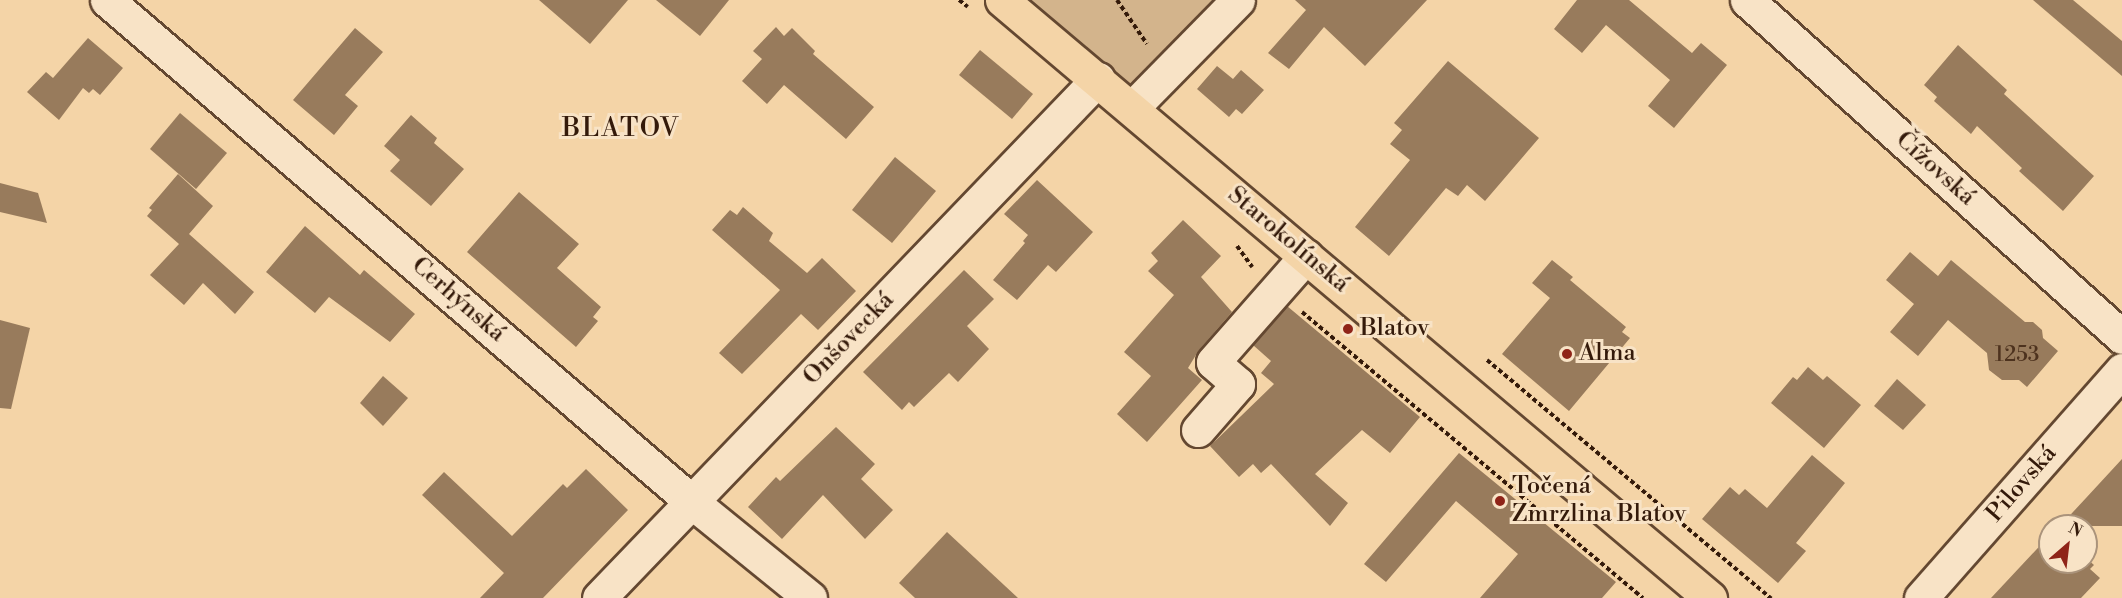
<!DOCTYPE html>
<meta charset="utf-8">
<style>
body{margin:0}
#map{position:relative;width:2122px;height:598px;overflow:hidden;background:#f4d4a7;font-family:"Libre Bodoni",serif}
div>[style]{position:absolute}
.green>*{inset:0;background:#d3b48c}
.building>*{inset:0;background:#987b5c}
.path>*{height:4px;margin-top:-2px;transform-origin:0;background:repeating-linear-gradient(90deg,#341a0a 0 4.5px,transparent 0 7.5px)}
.roads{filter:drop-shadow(2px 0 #644831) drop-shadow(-2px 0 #644831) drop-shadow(0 2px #644831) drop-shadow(0 -2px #644831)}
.minor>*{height:33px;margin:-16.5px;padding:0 16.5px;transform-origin:16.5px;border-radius:16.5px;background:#f8e3c6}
.major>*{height:33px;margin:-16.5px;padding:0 16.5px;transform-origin:16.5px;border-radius:16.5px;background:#f4d4a7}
.dots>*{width:16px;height:16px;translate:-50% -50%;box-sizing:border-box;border:3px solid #f8e3c6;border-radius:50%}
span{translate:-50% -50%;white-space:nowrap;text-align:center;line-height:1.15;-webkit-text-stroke:6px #f8e3c6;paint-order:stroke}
.number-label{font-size:21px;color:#4d321e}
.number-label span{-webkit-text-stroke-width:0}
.street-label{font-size:24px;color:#341a0a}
.poi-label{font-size:24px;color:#341a0a}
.left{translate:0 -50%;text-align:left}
.neighbourhood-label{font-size:26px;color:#341a0a;letter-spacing:1.5px}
.north{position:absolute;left:2038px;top:514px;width:60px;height:60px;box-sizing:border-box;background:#f8e3c6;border:2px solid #aa937b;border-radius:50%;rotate:28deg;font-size:16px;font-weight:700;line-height:24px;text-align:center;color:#341a0a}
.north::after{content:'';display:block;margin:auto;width:21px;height:27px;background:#8f2418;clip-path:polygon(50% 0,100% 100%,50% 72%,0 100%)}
</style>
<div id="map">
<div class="green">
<i style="clip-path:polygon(1003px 0,1238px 0,1132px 108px)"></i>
</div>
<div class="building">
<i style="clip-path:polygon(539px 0,628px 0,590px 44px)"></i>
<i style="clip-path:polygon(656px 0,729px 0,700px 36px)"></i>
<i style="clip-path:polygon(1295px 0,1427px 0,1365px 66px,1324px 27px,1289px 69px,1268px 53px,1306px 10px)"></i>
<i style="clip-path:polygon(1577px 0,1629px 0,1692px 53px,1701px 43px,1727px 65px,1674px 128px,1648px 106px,1670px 80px,1606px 25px,1582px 53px,1554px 29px)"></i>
<i style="clip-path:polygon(2033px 0,2073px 0,2122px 41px,2122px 76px)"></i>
<i style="clip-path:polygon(776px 27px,784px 36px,792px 28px,815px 51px,813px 54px,874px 107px,846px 139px,784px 85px,767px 104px,742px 81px,762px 59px,753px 51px)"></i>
<i style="clip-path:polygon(355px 28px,383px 52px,345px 95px,358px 106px,334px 135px,293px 100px)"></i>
<i style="clip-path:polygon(88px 38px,123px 68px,100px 95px,93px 89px,89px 93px,83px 88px,59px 120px,27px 92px,46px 72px,53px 78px)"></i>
<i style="clip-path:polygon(1958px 45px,2007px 90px,2004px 94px,2094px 176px,2063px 211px,2019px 171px,2022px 168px,1977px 126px,1971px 134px,1934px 101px,1937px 97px,1924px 85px)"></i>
<i style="clip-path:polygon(980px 50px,1033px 94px,1012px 119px,959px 75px)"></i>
<i style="clip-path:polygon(1448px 61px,1539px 138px,1485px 201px,1467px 185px,1458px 196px,1446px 188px,1389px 256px,1355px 227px,1410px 160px,1390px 144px,1402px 130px,1394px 123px)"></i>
<i style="clip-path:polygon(1217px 66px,1233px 79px,1241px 70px,1264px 90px,1242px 114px,1236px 109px,1229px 117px,1197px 89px)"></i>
<i style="clip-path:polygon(180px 113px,227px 153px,196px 189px,150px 149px)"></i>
<i style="clip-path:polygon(411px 115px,437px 138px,434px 143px,464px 169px,431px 206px,390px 171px,400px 160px,384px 146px)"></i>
<i style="clip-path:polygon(895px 157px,936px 191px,892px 243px,852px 210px)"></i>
<i style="clip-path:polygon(178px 174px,213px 206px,189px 234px,254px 292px,235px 314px,203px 283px,184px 305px,150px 275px,179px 244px,147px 216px,152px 210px,149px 208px)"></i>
<i style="clip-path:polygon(1037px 180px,1093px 232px,1056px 272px,1048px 265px,1017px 300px,993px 280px,1025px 243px,1023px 241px,1028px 235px,1004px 214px)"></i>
<i style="clip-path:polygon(0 183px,38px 193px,47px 223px,0 212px)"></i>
<i style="clip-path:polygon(519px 192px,579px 244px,557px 268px,601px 307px,593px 317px,598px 321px,576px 347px,467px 252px)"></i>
<i style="clip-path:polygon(743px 207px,773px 233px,769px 241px,807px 273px,822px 258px,856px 291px,818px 330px,801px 314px,742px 374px,719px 353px,780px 290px,712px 230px,730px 210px,737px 215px)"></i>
<i style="clip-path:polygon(1183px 220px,1221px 256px,1201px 277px,1232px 312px,1199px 350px,1188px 368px,1202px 380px,1147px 442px,1117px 414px,1151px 376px,1124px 352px,1174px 295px,1148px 271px,1158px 261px,1151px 253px)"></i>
<i style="clip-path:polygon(305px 226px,360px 275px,364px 270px,415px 314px,390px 342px,329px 297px,315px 313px,266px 272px)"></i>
<i style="clip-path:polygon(1910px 252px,1938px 276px,1951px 260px,2025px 322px,2033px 322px,2042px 330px,2043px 338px,2058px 351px,2027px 387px,2019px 380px,2002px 380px,1989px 370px,1987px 353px,1948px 320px,1918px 356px,1890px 332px,1914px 304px,1886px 280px)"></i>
<i style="clip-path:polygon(1552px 260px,1573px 277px,1570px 280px,1626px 327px,1622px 332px,1630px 338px,1569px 411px,1502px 354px,1550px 298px,1532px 283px)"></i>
<i style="clip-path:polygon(964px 270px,994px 299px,967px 326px,989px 349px,958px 382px,949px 373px,914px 407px,909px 402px,902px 410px,863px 372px)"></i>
<i style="clip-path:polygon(1287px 306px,1420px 417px,1390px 453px,1362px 430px,1315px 474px,1348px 503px,1330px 526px,1271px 464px,1261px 473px,1253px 464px,1239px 477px,1210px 446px,1274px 384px,1261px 373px,1271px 361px,1253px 345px)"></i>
<i style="clip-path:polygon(0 320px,30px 328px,11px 409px,0 408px)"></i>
<i style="clip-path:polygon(1808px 367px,1823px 380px,1827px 376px,1861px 405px,1824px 448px,1771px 403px,1793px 377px,1797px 380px)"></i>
<i style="clip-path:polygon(383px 376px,408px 398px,383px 426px,360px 403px)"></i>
<i style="clip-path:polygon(1897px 379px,1926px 405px,1903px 430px,1874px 406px)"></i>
<i style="clip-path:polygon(836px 427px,875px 464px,861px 479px,893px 510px,865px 539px,823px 495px,782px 539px,748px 507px,776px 477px,780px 481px)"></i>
<i style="clip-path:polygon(1459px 453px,1616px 582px,1602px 598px,1480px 598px,1518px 554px,1456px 501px,1386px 582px,1364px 564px)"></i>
<i style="clip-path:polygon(1812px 455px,1845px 483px,1796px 543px,1806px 551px,1778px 583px,1702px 519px,1730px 487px,1739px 495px,1745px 489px,1767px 508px)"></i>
<i style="clip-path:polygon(2122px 459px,2122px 526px,2060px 526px,2086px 498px)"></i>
<i style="clip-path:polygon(586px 469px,628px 510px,543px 598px,480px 598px,504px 573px,422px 495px,444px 472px,512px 536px,563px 484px,567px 488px)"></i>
<i style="clip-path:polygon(947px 532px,1018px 598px,915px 598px,899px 583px)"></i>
<i style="clip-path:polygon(2050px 535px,2050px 562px,2086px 562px,2086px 558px,2094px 565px,2090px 569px,2100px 578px,2081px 598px,1991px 598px)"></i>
</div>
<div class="path">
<i style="left:959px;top:0;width:11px;rotate:38deg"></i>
<i style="left:1117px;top:0;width:53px;rotate:55.7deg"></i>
<i style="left:1237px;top:246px;width:26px;rotate:54deg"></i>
<i style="left:1302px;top:312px;width:445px;rotate:40deg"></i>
<i style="left:1487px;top:360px;width:371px;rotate:40deg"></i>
</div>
<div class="roads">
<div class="minor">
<i style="left:107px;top:0;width:771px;rotate:40.63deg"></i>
<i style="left:692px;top:502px;width:152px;rotate:39.1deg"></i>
<i style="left:1747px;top:0;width:504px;rotate:41.94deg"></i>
<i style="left:1132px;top:108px;width:151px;rotate:-45.5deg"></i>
<i style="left:1198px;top:430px;width:61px;rotate:-49deg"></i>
<i style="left:1238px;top:384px;width:33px;rotate:-139deg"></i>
<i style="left:1213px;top:362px;width:141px;rotate:-48.7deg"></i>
<i style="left:599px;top:598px;width:720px;rotate:-46.13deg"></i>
<i style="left:1921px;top:598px;width:304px;rotate:-48.6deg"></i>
</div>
<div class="major">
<i style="left:1002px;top:0;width:927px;rotate:40.19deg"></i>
</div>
</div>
<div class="dots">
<i style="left:1348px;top:329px;background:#8f2418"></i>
<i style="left:1567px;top:354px;background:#8f2418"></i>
<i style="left:1500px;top:501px;background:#8f2418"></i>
</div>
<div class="number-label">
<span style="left:2017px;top:355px">1253</span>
</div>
<div class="street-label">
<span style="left:1935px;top:169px;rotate:42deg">Čížovská</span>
<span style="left:1288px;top:240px;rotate:40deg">Starokolínská</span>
<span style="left:458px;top:300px;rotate:41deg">Cerhýnská</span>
<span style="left:849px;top:339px;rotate:-46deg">Onšovecká</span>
<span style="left:2022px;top:484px;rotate:-49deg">Pilovská</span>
</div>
<div class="poi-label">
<span class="left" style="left:1360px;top:329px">Blatov</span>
<span class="left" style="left:1579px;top:354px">Alma</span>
<span class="left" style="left:1512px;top:501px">Točená<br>Zmrzlina Blatov</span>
</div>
<div class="neighbourhood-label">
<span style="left:621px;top:129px">BLATOV</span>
</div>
<div class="north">N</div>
</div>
